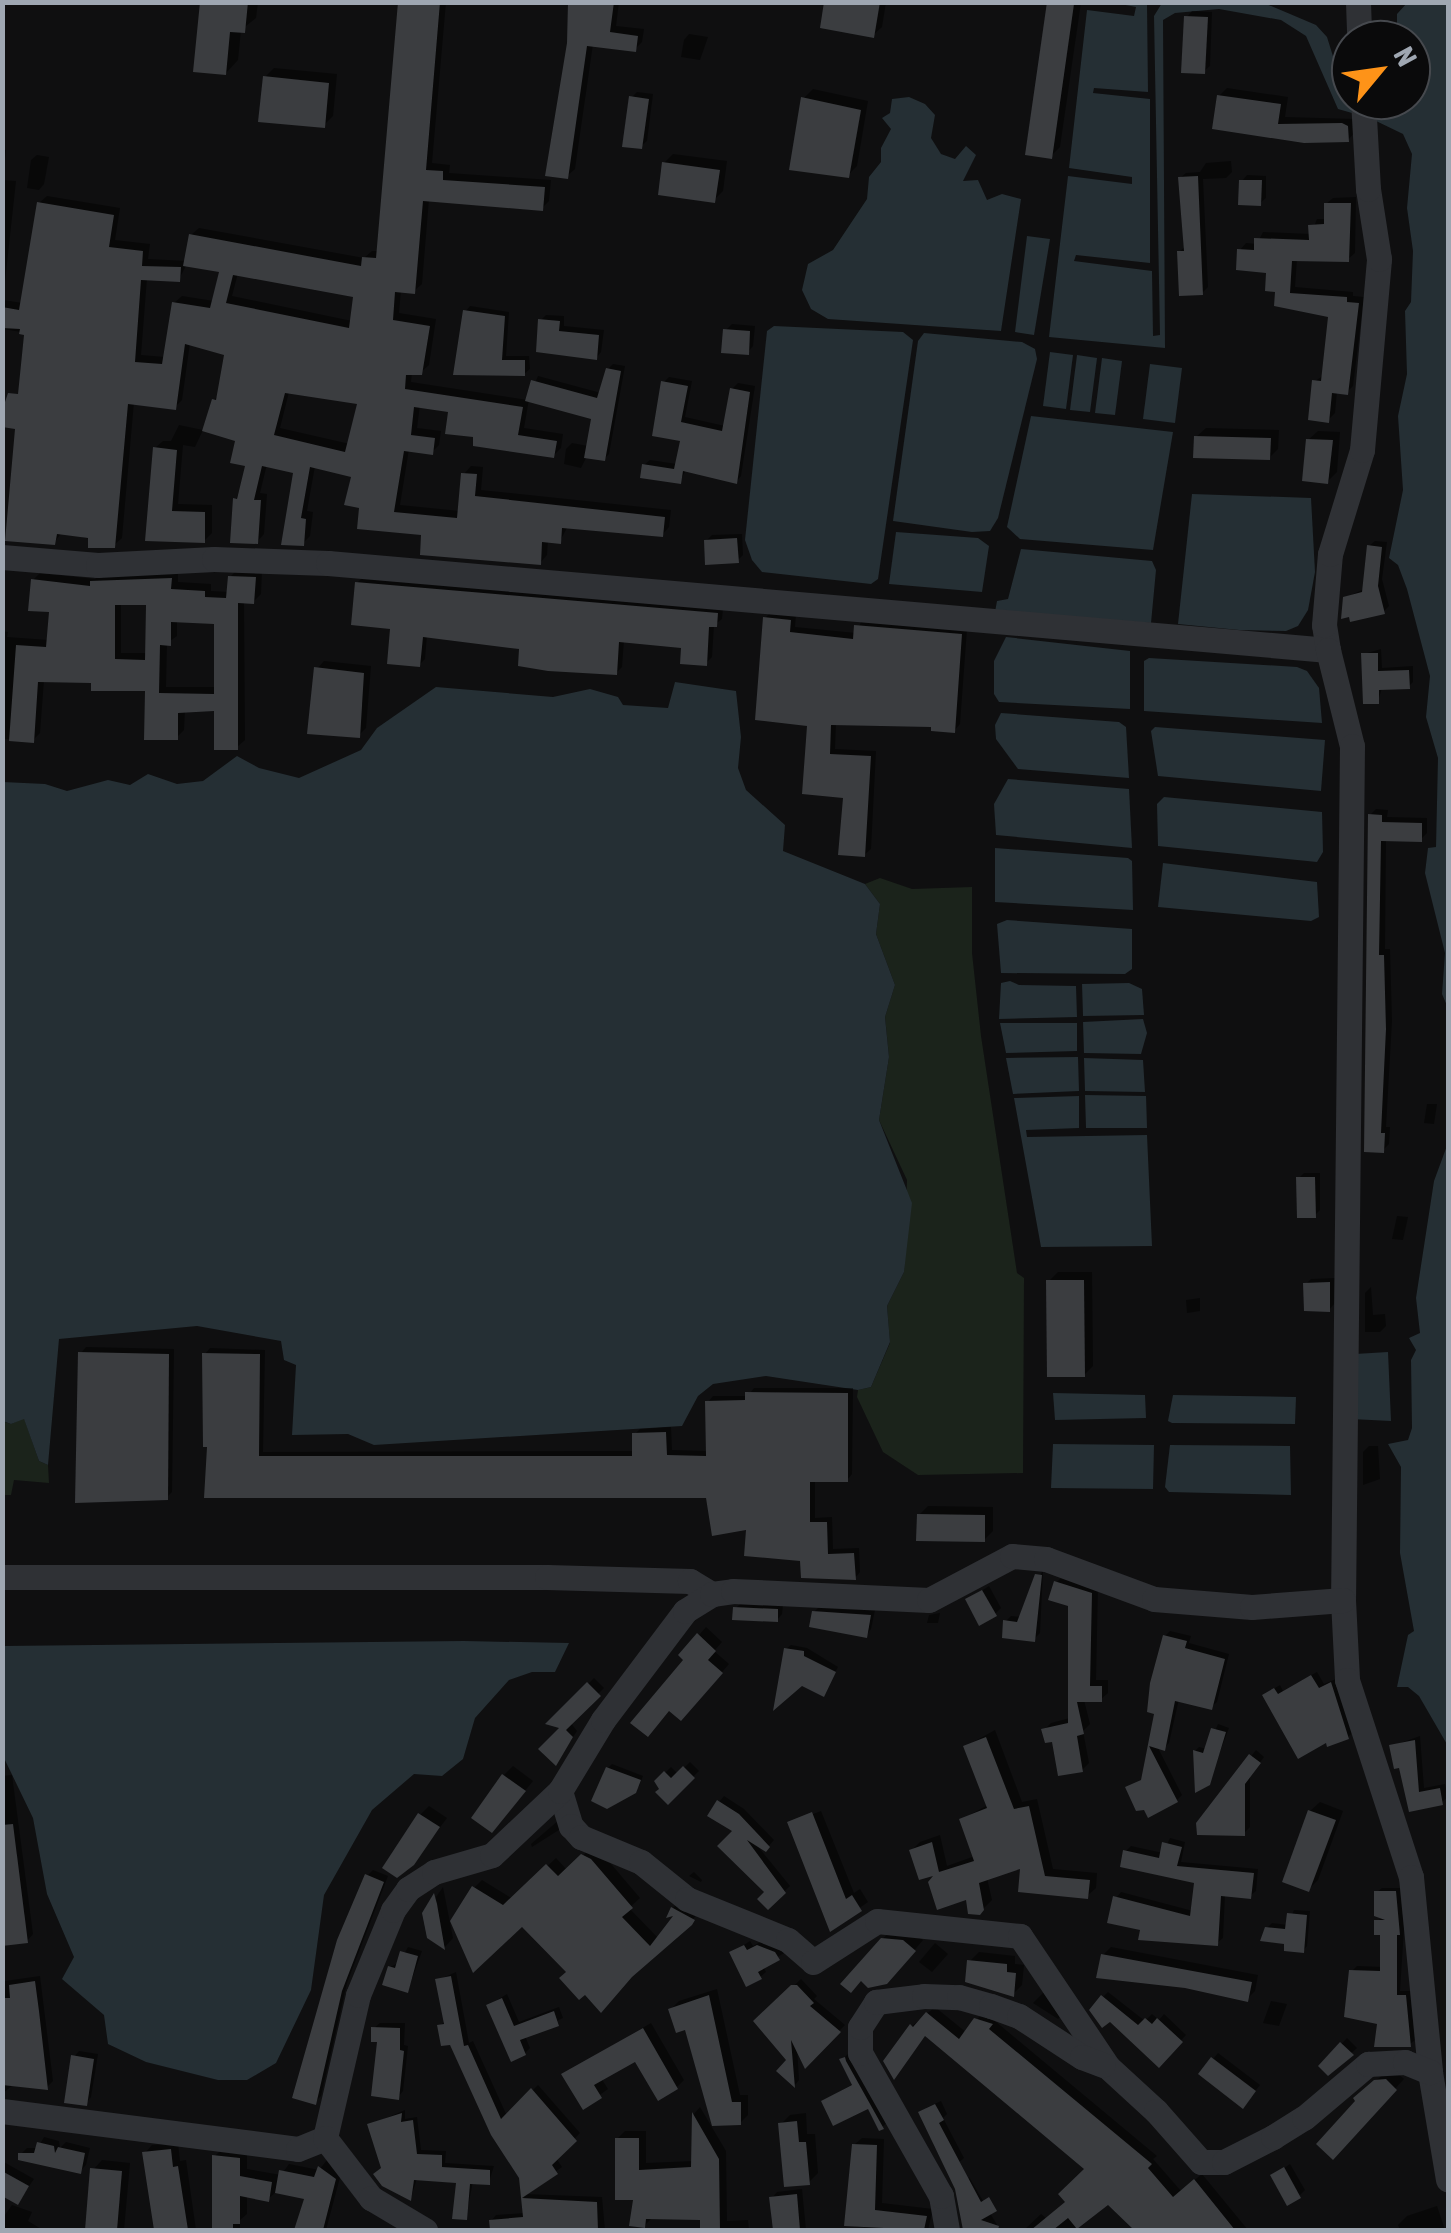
<!DOCTYPE html>
<style>
body{margin:0}
#map{position:relative;width:1451px;height:2233px;overflow:hidden;background:#0f0f10;font-family:"Asap Condensed",sans-serif}
div>[style]{position:absolute}
.green>*{inset:0;background:#1b231b}
.water>*{inset:0;background:#252f34}
.shadow>*{inset:0;background:#0007}
.building>*{inset:0;background:#3b3d40}
.minor>*{height:25px;margin:-12.5px;padding:0 12.5px;transform-origin:12.5px;border-radius:12.5px;background:#2f3135}
span{translate:-50% -50%;white-space:nowrap;text-align:center;line-height:1.15;-webkit-text-stroke:8px #0a0a0b;paint-order:stroke}
.frame{position:absolute;inset:0;border:5px solid #9fa7b2;pointer-events:none}
.north{position:absolute;left:1331px;top:20px;width:100px;height:100px;box-sizing:border-box;background:#0a0a0b;border:2px solid #46494e;border-radius:50%;rotate:61deg;font-size:28px;font-weight:700;line-height:40px;text-align:center;color:#9fa7b2}
.north::after{content:'';display:block;margin:auto;width:35px;height:45px;background:#fe9318;clip-path:polygon(50% 0,100% 100%,50% 72%,0 100%)}
</style>
<div id="map">
<div class="green">
<i style="clip-path:polygon(880px 878px,912px 889px,972px 887px,972px 953px,981px 1036px,1017px 1273px,1024px 1278px,1023px 1473px,918px 1475px,883px 1452px,857px 1397px,858px 1390px,871px 1387px,890px 1343px,887px 1306px,904px 1272px,907px 1180px,879px 1120px,889px 1057px,885px 1017px,895px 985px,876px 934px,880px 904px,865px 884px)"></i>
<i style="clip-path:polygon(24px 1418px,39px 1461px,48px 1465px,49px 1483px,14px 1480px,11px 1495px,3px 1495px,2px 1421px,11px 1424px)"></i>
</div>
<div class="water">
<i style="clip-path:polygon(1115px 3px,1147px 3px,1148px 92px,1094px 88px,1093px 93px,1150px 99px,1150px 263px,1076px 255px,1074px 261px,1152px 271px,1153px 336px,1160px 335px,1154px 16px,1162px 3px,1264px 3px,1316px 25px,1327px 37px,1341px 82px,1351px 89px,1352px 113px,1338px 109px,1306px 36px,1281px 20px,1219px 9px,1175px 13px,1163px 20px,1165px 348px,1049px 337px,1068px 176px,1132px 184px,1132px 177px,1069px 168px,1087px 10px,1134px 16px,1136px 7px)"></i>
<i style="clip-path:polygon(1407px 3px,1448px 3px,1448px 1008px,1442px 994px,1445px 953px,1425px 873px,1428px 848px,1436px 847px,1438px 758px,1426px 717px,1430px 676px,1407px 589px,1398px 565px,1389px 558px,1403px 490px,1398px 416px,1407px 374px,1405px 311px,1411px 302px,1413px 251px,1407px 208px,1412px 154px,1403px 134px,1374px 120px,1375px 100px,1411px 100px,1411px 40px,1398px 40px,1397px 34px,1397px 14px)"></i>
<i style="clip-path:polygon(909px 97px,925px 104px,935px 115px,931px 138px,941px 154px,955px 159px,966px 146px,976px 155px,963px 181px,978px 180px,987px 200px,1002px 194px,1021px 199px,1001px 331px,828px 319px,811px 309px,802px 290px,808px 264px,833px 250px,867px 199px,869px 177px,881px 162px,881px 148px,891px 129px,882px 118px,890px 113px,892px 99px)"></i>
<i style="clip-path:polygon(1027px 236px,1050px 239px,1034px 335px,1015px 332px)"></i>
<i style="clip-path:polygon(774px 326px,903px 332px,913px 340px,878px 579px,871px 584px,762px 572px,752px 560px,745px 540px,767px 331px)"></i>
<i style="clip-path:polygon(924px 333px,1022px 342px,1035px 349px,1037px 359px,998px 518px,990px 531px,972px 532px,893px 521px,918px 341px)"></i>
<i style="clip-path:polygon(1050px 352px,1073px 355px,1066px 409px,1043px 406px)"></i>
<i style="clip-path:polygon(1077px 355px,1097px 358px,1090px 412px,1070px 410px)"></i>
<i style="clip-path:polygon(1102px 358px,1122px 361px,1115px 415px,1095px 413px)"></i>
<i style="clip-path:polygon(1150px 364px,1182px 368px,1175px 423px,1143px 419px)"></i>
<i style="clip-path:polygon(1031px 416px,1173px 432px,1153px 550px,1020px 539px,1007px 527px)"></i>
<i style="clip-path:polygon(1192px 494px,1311px 498px,1315px 572px,1308px 610px,1298px 626px,1286px 631px,1239px 630px,1178px 624px)"></i>
<i style="clip-path:polygon(896px 532px,978px 538px,989px 546px,982px 592px,889px 584px)"></i>
<i style="clip-path:polygon(1021px 549px,1152px 561px,1156px 570px,1151px 623px,995px 612px,997px 601px,1008px 599px)"></i>
<i style="clip-path:polygon(1006px 637px,1130px 651px,1130px 709px,999px 702px,994px 694px,994px 661px)"></i>
<i style="clip-path:polygon(1149px 658px,1297px 667px,1307px 671px,1319px 688px,1322px 723px,1144px 711px,1144px 661px)"></i>
<i style="clip-path:polygon(675px 682px,736px 691px,741px 737px,738px 768px,746px 790px,785px 825px,783px 851px,865px 884px,880px 904px,876px 934px,895px 985px,885px 1017px,889px 1057px,879px 1120px,912px 1203px,904px 1272px,887px 1306px,890px 1342px,871px 1387px,858px 1390px,766px 1376px,713px 1384px,698px 1396px,682px 1426px,374px 1445px,348px 1434px,292px 1435px,296px 1365px,284px 1360px,281px 1341px,197px 1326px,59px 1339px,48px 1465px,39px 1461px,24px 1419px,11px 1424px,3px 1421px,3px 782px,45px 784px,67px 791px,108px 780px,130px 785px,148px 774px,177px 784px,203px 781px,237px 756px,259px 768px,299px 778px,361px 750px,377px 728px,436px 687px,553px 697px,590px 689px,618px 697px,623px 705px,668px 708px)"></i>
<i style="clip-path:polygon(1001px 713px,1119px 722px,1126px 727px,1129px 778px,1018px 769px,996px 739px,995px 725px)"></i>
<i style="clip-path:polygon(1155px 727px,1325px 740px,1321px 791px,1158px 776px,1151px 731px)"></i>
<i style="clip-path:polygon(1008px 779px,1129px 789px,1132px 848px,996px 835px,994px 804px)"></i>
<i style="clip-path:polygon(1164px 797px,1322px 812px,1323px 852px,1317px 862px,1158px 846px,1157px 804px)"></i>
<i style="clip-path:polygon(995px 848px,1128px 858px,1132px 861px,1133px 910px,995px 902px)"></i>
<i style="clip-path:polygon(1163px 863px,1317px 882px,1319px 917px,1311px 921px,1158px 907px)"></i>
<i style="clip-path:polygon(1007px 920px,1132px 929px,1132px 969px,1125px 974px,1001px 973px,997px 924px)"></i>
<i style="clip-path:polygon(1010px 981px,1019px 985px,1076px 986px,1077px 1017px,999px 1019px,1001px 983px)"></i>
<i style="clip-path:polygon(1129px 983px,1142px 989px,1144px 1015px,1083px 1016px,1082px 984px)"></i>
<i style="clip-path:polygon(1143px 1019px,1147px 1033px,1141px 1054px,1084px 1053px,1083px 1022px)"></i>
<i style="clip-path:polygon(1000px 1023px,1077px 1023px,1077px 1051px,1006px 1053px)"></i>
<i style="clip-path:polygon(1078px 1057px,1079px 1091px,1013px 1094px,1006px 1058px)"></i>
<i style="clip-path:polygon(1084px 1058px,1143px 1060px,1145px 1092px,1085px 1091px)"></i>
<i style="clip-path:polygon(1085px 1095px,1146px 1096px,1147px 1128px,1086px 1128px)"></i>
<i style="clip-path:polygon(1079px 1096px,1079px 1128px,1026px 1130px,1027px 1137px,1147px 1135px,1152px 1246px,1041px 1247px,1014px 1098px)"></i>
<i style="clip-path:polygon(1448px 1143px,1448px 1746px,1419px 1696px,1408px 1687px,1397px 1687px,1408px 1635px,1414px 1631px,1400px 1553px,1401px 1467px,1388px 1444px,1408px 1440px,1412px 1428px,1411px 1360px,1416px 1350px,1409px 1338px,1420px 1333px,1416px 1298px,1434px 1181px)"></i>
<i style="clip-path:polygon(1388px 1352px,1391px 1421px,1351px 1419px,1355px 1354px)"></i>
<i style="clip-path:polygon(1053px 1393px,1145px 1395px,1146px 1418px,1055px 1420px)"></i>
<i style="clip-path:polygon(1173px 1395px,1296px 1397px,1295px 1424px,1172px 1423px,1168px 1421px)"></i>
<i style="clip-path:polygon(1053px 1444px,1154px 1445px,1153px 1489px,1051px 1488px)"></i>
<i style="clip-path:polygon(1170px 1445px,1290px 1446px,1291px 1495px,1169px 1492px,1165px 1487px)"></i>
<i style="clip-path:polygon(464px 1641px,569px 1643px,555px 1672px,532px 1672px,509px 1680px,475px 1718px,463px 1759px,442px 1776px,414px 1774px,372px 1810px,324px 1895px,311px 1990px,276px 2063px,247px 2080px,218px 2080px,146px 2062px,108px 2044px,104px 2015px,62px 1979px,74px 1957px,47px 1894px,33px 1818px,3px 1756px,3px 1646px)"></i>
</div>
<div class="shadow">
<i style="clip-path:polygon(202px 2px,258px 2px,256px 18px,241px 30px,238px 60px,226px 73px)"></i>
<i style="clip-path:polygon(evenodd,400px 2px,446px 2px,432px 163px,450px 165px,449px 173px,551px 180px,549px 201px,542px 208px,429px 199px,422px 284px,414px 291px,401px 290px,399px 313px,436px 319px,429px 365px,421px 372px,412px 372px,411px 382px,528px 400px,538px 376px,601px 393px,608px 369px,613px 364px,625px 366px,609px 454px,604px 459px,587px 456px,581px 468px,564px 464px,566px 449px,572px 443px,588px 446px,594px 417px,529px 399px,524px 428px,563px 434px,561px 448px,553px 456px,476px 434px,450px 410px,420px 405px,417px 428px,441px 431px,439px 445px,432px 452px,409px 449px,400px 505px,460px 511px,464px 474px,471px 466px,483px 467px,481px 490px,671px 510px,669px 527px,662px 535px,568px 526px,560px 541px,548px 540px,547px 555px,540px 563px,423px 532px,362px 506px,354px 475px,315px 466px,307px 511px,313px 512px,310px 536px,303px 543px,296px 472px,267px 464px,260px 493px,267px 494px,264px 534px,257px 542px,236px 500px,248px 464px,214px 400px,219px 395px,227px 353px,190px 343px,182px 400px,175px 407px,134px 402px,122px 538px,114px 545px,62px 532px,54px 543px,27px 333px,3px 329px,2px 337px,2px 149px,6px 150px,3px 180px,16px 181px,3px 300px,23px 303px,39px 203px,47px 196px,120px 208px,115px 240px,150px 244px,148px 259px,187px 261px,191px 235px,199px 228px,364px 258px,372px 251px,379px 251px,400px 2px,187px 264px,222px 270px,214px 301px,182px 296px,174px 303px,165px 357px,141px 355px,147px 278px,179px 279px,187px 264px,400px 2px,238px 273px,355px 295px,352px 321px,232px 296px,238px 273px,400px 2px,289px 392px,360px 402px,350px 444px,280px 428px,289px 392px)"></i>
<i style="clip-path:polygon(562px 2px,619px 2px,616px 26px,644px 29px,642px 42px,635px 49px,593px 44px,575px 169px,567px 176px,571px 4px)"></i>
<i style="clip-path:polygon(827px 2px,886px 2px,882px 27px,873px 35px)"></i>
<i style="clip-path:polygon(1049px 2px,1081px 2px,1060px 147px,1051px 156px)"></i>
<i style="clip-path:polygon(1192px 11px,1212px 12px,1210px 66px,1204px 71px,1187px 17px)"></i>
<i style="clip-path:polygon(689px 34px,708px 37px,700px 60px,681px 57px,684px 40px)"></i>
<i style="clip-path:polygon(274px 68px,337px 74px,333px 116px,324px 125px,265px 77px)"></i>
<i style="clip-path:polygon(1227px 88px,1288px 97px,1285px 117px,1355px 119px,1356px 131px,1348px 140px,1305px 140px,1219px 96px)"></i>
<i style="clip-path:polygon(813px 89px,868px 101px,857px 166px,848px 175px,804px 98px)"></i>
<i style="clip-path:polygon(637px 92px,653px 94px,647px 141px,641px 146px,631px 98px)"></i>
<i style="clip-path:polygon(673px 154px,727px 161px,723px 191px,714px 200px,664px 163px)"></i>
<i style="clip-path:polygon(37px 155px,49px 157px,44px 184px,39px 190px,27px 188px,31px 160px)"></i>
<i style="clip-path:polygon(1231px 161px,1232px 172px,1226px 178px,1203px 179px,1208px 287px,1202px 293px,1179px 252px,1186px 246px,1180px 178px,1186px 173px,1200px 172px,1206px 163px)"></i>
<i style="clip-path:polygon(1247px 175px,1266px 176px,1266px 198px,1260px 203px,1242px 181px)"></i>
<i style="clip-path:polygon(1356px 197px,1355px 253px,1348px 259px,1297px 259px,1295px 287px,1353px 292px,1353px 296px,1364px 297px,1353px 386px,1347px 392px,1337px 391px,1335px 413px,1328px 420px,1314px 382px,1324px 375px,1330px 315px,1278px 289px,1269px 270px,1240px 250px,1246px 243px,1257px 244px,1263px 232px,1311px 234px,1317px 219px,1327px 219px,1326px 204px,1333px 198px)"></i>
<i style="clip-path:polygon(470px 306px,509px 312px,506px 356px,529px 356px,530px 369px,524px 374px,456px 373px,465px 312px)"></i>
<i style="clip-path:polygon(546px 315px,564px 316px,564px 326px,604px 330px,601px 352px,596px 358px,541px 320px)"></i>
<i style="clip-path:polygon(732px 324px,755px 326px,753px 346px,748px 352px,726px 330px)"></i>
<i style="clip-path:polygon(669px 377px,692px 381px,685px 417px,725px 426px,732px 389px,738px 383px,755px 386px,741px 476px,736px 482px,686px 470px,680px 481px,644px 465px,650px 460px,677px 464px,683px 439px,664px 382px)"></i>
<i style="clip-path:polygon(179px 425px,203px 430px,195px 447px,183px 445px,178px 504px,212px 505px,212px 533px,204px 541px,147px 539px,155px 448px,163px 441px,171px 441px)"></i>
<i style="clip-path:polygon(1206px 428px,1279px 430px,1278px 449px,1269px 458px,1196px 437px)"></i>
<i style="clip-path:polygon(1318px 431px,1340px 432px,1337px 472px,1328px 481px,1308px 440px)"></i>
<i style="clip-path:polygon(742px 534px,743px 555px,737px 561px,706px 541px,712px 535px)"></i>
<i style="clip-path:polygon(1375px 541px,1387px 542px,1382px 579px,1389px 606px,1383px 612px,1345px 598px,1364px 589px,1369px 546px)"></i>
<i style="clip-path:polygon(evenodd,238px 569px,262px 570px,261px 594px,253px 602px,244px 601px,245px 740px,237px 747px,217px 709px,185px 710px,184px 730px,177px 737px,147px 689px,93px 681px,44px 680px,40px 733px,33px 740px,2px 739px,2px 631px,8px 632px,7px 637px,49px 640px,52px 610px,33px 580px,40px 573px,95px 579px,100px 574px,178px 572px,178px 582px,211px 584px,211px 591px,229px 592px,230px 577px,238px 569px,121px 602px,148px 603px,147px 653px,121px 653px,121px 602px,238px 569px,177px 620px,216px 621px,217px 687px,166px 687px,167px 643px,177px 636px,177px 620px)"></i>
<i style="clip-path:polygon(363px 577px,723px 608px,722px 619px,714px 625px,712px 657px,706px 663px,684px 646px,624px 640px,622px 667px,616px 673px,522px 647px,427px 635px,425px 659px,419px 665px,357px 583px)"></i>
<i style="clip-path:polygon(771px 612px,796px 614px,795px 627px,856px 633px,862px 620px,967px 629px,960px 724px,954px 731px,934px 725px,836px 722px,835px 749px,876px 751px,871px 849px,864px 855px,846px 795px,765px 618px)"></i>
<i style="clip-path:polygon(1381px 649px,1382px 668px,1413px 666px,1413px 682px,1409px 686px,1382px 688px,1378px 701px,1364px 654px)"></i>
<i style="clip-path:polygon(324px 661px,371px 666px,366px 728px,359px 735px,317px 669px)"></i>
<i style="clip-path:polygon(1376px 809px,1388px 810px,1387px 817px,1427px 818px,1427px 833px,1421px 839px,1386px 838px,1385px 949px,1390px 949px,1392px 1021px,1386px 1127px,1390px 1127px,1389px 1144px,1383px 1150px,1366px 1149px,1370px 815px)"></i>
<i style="clip-path:polygon(1427px 1104px,1437px 1104px,1434px 1124px,1424px 1123px)"></i>
<i style="clip-path:polygon(1304px 1173px,1320px 1173px,1320px 1210px,1315px 1215px,1299px 1178px)"></i>
<i style="clip-path:polygon(1397px 1216px,1408px 1217px,1403px 1240px,1392px 1239px)"></i>
<i style="clip-path:polygon(1058px 1272px,1092px 1272px,1093px 1366px,1084px 1375px,1049px 1281px)"></i>
<i style="clip-path:polygon(1335px 1278px,1334px 1304px,1329px 1310px,1306px 1284px,1311px 1279px)"></i>
<i style="clip-path:polygon(1371px 1287px,1373px 1315px,1385px 1314px,1386px 1326px,1380px 1332px,1365px 1332px,1365px 1293px)"></i>
<i style="clip-path:polygon(1200px 1298px,1200px 1311px,1187px 1313px,1186px 1300px)"></i>
<i style="clip-path:polygon(86px 1347px,174px 1349px,172px 1492px,167px 1497px,81px 1353px)"></i>
<i style="clip-path:polygon(210px 1348px,265px 1350px,263px 1452px,635px 1451px,635px 1434px,640px 1429px,671px 1427px,672px 1450px,708px 1451px,708px 1402px,713px 1396px,748px 1396px,754px 1388px,853px 1388px,852px 1474px,847px 1480px,815px 1480px,815px 1518px,832px 1517px,833px 1549px,859px 1548px,860px 1572px,855px 1578px,802px 1559px,708px 1495px,206px 1496px,209px 1445px,205px 1354px)"></i>
<i style="clip-path:polygon(1369px 1446px,1378px 1446px,1380px 1479px,1363px 1485px,1363px 1452px)"></i>
<i style="clip-path:polygon(928px 1506px,993px 1507px,993px 1531px,984px 1540px,919px 1515px)"></i>
<i style="clip-path:polygon(1043px 1570px,1040px 1633px,1034px 1639px,1006px 1621px,1011px 1616px,1021px 1617px)"></i>
<i style="clip-path:polygon(1064px 1575px,1098px 1586px,1096px 1680px,1108px 1680px,1108px 1693px,1100px 1700px,1084px 1700px,1090px 1724px,1083px 1731px,1089px 1763px,1082px 1770px,1044px 1730px,1051px 1723px,1070px 1718px,1071px 1604px,1057px 1582px)"></i>
<i style="clip-path:polygon(989px 1586px,1001px 1608px,995px 1614px,968px 1600px)"></i>
<i style="clip-path:polygon(741px 1603px,783px 1605px,782px 1614px,777px 1620px,735px 1609px)"></i>
<i style="clip-path:polygon(820px 1606px,875px 1610px,871px 1629px,866px 1635px,814px 1612px)"></i>
<i style="clip-path:polygon(940px 1613px,938px 1623px,927px 1623px,929px 1615px)"></i>
<i style="clip-path:polygon(706px 1627px,722px 1642px,714px 1651px,729px 1664px,689px 1710px,670px 1708px,687px 1660px,682px 1655px)"></i>
<i style="clip-path:polygon(1170px 1631px,1191px 1636px,1189px 1643px,1229px 1654px,1217px 1702px,1211px 1707px,1179px 1699px,1169px 1743px,1164px 1748px,1157px 1746px,1182px 1795px,1177px 1800px,1128px 1788px,1144px 1778px,1157px 1712px,1165px 1636px)"></i>
<i style="clip-path:polygon(791px 1645px,807px 1648px,838px 1667px,823px 1694px,786px 1649px)"></i>
<i style="clip-path:polygon(1317px 1672px,1324px 1684px,1336px 1679px,1353px 1732px,1348px 1737px,1270px 1691px,1280px 1685px,1283px 1691px)"></i>
<i style="clip-path:polygon(594px 1678px,604px 1688px,570px 1722px,577px 1731px,556px 1763px,564px 1726px,550px 1723px)"></i>
<i style="clip-path:polygon(1218px 1724px,1229px 1728px,1208px 1783px,1195px 1751px,1199px 1747px,1207px 1749px)"></i>
<i style="clip-path:polygon(995px 1730px,1022px 1802px,1037px 1799px,1053px 1869px,1097px 1873px,1096px 1888px,1087px 1896px,1021px 1890px,1023px 1865px,987px 1878px,992px 1900px,979px 1913px,968px 1897px,931px 1882px,940px 1871px,921px 1877px,912px 1850px,920px 1842px,940px 1835px,947px 1866px,975px 1856px,962px 1819px,988px 1805px,966px 1746px)"></i>
<i style="clip-path:polygon(1420px 1736px,1424px 1788px,1445px 1784px,1448px 1797px,1442px 1802px,1410px 1809px,1401px 1765px,1392px 1746px)"></i>
<i style="clip-path:polygon(1256px 1750px,1264px 1757px,1250px 1776px,1250px 1827px,1244px 1833px,1199px 1824px)"></i>
<i style="clip-path:polygon(690px 1762px,699px 1771px,668px 1801px,657px 1781px,671px 1767px,678px 1774px)"></i>
<i style="clip-path:polygon(612px 1764px,643px 1776px,639px 1786px,634px 1791px,608px 1768px)"></i>
<i style="clip-path:polygon(513px 1766px,533px 1781px,501px 1820px,504px 1775px)"></i>
<i style="clip-path:polygon(12px 1775px,33px 1934px,27px 1941px,2px 1944px,2px 1776px)"></i>
<i style="clip-path:polygon(724px 1796px,744px 1809px,774px 1840px,766px 1849px,755px 1843px,790px 1886px,768px 1907px,768px 1892px,719px 1802px)"></i>
<i style="clip-path:polygon(1320px 1802px,1343px 1811px,1318px 1880px,1309px 1889px,1310px 1811px)"></i>
<i style="clip-path:polygon(429px 1806px,447px 1818px,413px 1863px,420px 1815px)"></i>
<i style="clip-path:polygon(821px 1811px,854px 1893px,860px 1889px,868px 1902px,831px 1928px,790px 1823px)"></i>
<i style="clip-path:polygon(559px 1820px,562px 1828px,532px 1847px,531px 1844px)"></i>
<i style="clip-path:polygon(1170px 1838px,1185px 1842px,1181px 1862px,1258px 1869px,1256px 1891px,1250px 1896px,1225px 1894px,1223px 1938px,1217px 1943px,1143px 1929px,1116px 1898px,1121px 1892px,1193px 1911px,1196px 1881px,1126px 1851px,1131px 1846px,1163px 1853px)"></i>
<i style="clip-path:polygon(591px 1848px,600px 1851px,640px 1898px,629px 1908px,659px 1939px,679px 1912px,673px 1908px,681px 1900px,700px 1911px,675px 1940px,635px 1972px,569px 1972px,522px 1924px,474px 1888px,482px 1880px,513px 1899px,556px 1858px,567px 1870px)"></i>
<i style="clip-path:polygon(373px 1870px,388px 1876px,347px 1983px,321px 2096px,315px 2102px,367px 1876px)"></i>
<i style="clip-path:polygon(694px 1872px,702px 1880px,701px 1882px,689px 1876px)"></i>
<i style="clip-path:polygon(443px 1887px,453px 1938px,445px 1947px,429px 1937px,425px 1913px)"></i>
<i style="clip-path:polygon(1382px 1888px,1400px 1888px,1404px 1928px,1400px 1991px,1410px 1991px,1415px 2040px,1410px 2044px,1380px 2022px,1352px 1971px,1357px 1966px,1383px 1967px,1383px 1933px,1377px 1922px,1382px 1917px,1377px 1892px)"></i>
<i style="clip-path:polygon(1294px 1910px,1310px 1911px,1307px 1946px,1303px 1951px,1267px 1928px,1272px 1923px,1288px 1925px)"></i>
<i style="clip-path:polygon(890px 1932px,913px 1932px,923px 1940px,896px 1972px,880px 1941px)"></i>
<i style="clip-path:polygon(764px 1940px,784px 1953px,763px 1966px,766px 1972px,760px 1977px,732px 1953px,750px 1941px,753px 1946px)"></i>
<i style="clip-path:polygon(935px 1943px,948px 1954px,932px 1972px,919px 1962px)"></i>
<i style="clip-path:polygon(408px 1947px,422px 1951px,408px 1990px,390px 1967px,399px 1963px)"></i>
<i style="clip-path:polygon(1111px 1947px,1258px 1975px,1255px 1991px,1247px 1999px,1103px 1955px)"></i>
<i style="clip-path:polygon(979px 1952px,1015px 1956px,1015px 1964px,1024px 1965px,1022px 1985px,1013px 1994px,970px 1961px)"></i>
<i style="clip-path:polygon(456px 1972px,469px 2043px,473px 2041px,507px 2116px,538px 2085px,580px 2133px,556px 2158px,562px 2167px,524px 2194px,602px 2197px,605px 2230px,492px 2230px,491px 2221px,496px 2215px,525px 2213px,522px 2177px,440px 2026px,446px 2020px,438px 1980px)"></i>
<i style="clip-path:polygon(2px 1974px,5px 1981px,40px 1976px,53px 2081px,47px 2087px,14px 2084px,2px 2094px)"></i>
<i style="clip-path:polygon(801px 1979px,817px 1996px,814px 1999px,845px 2025px,809px 2061px,797px 2047px,799px 2080px,795px 2085px,780px 2070px,790px 2060px,757px 2021px)"></i>
<i style="clip-path:polygon(717px 1989px,740px 2095px,748px 2095px,748px 2115px,740px 2123px,687px 2027px,671px 2009px,679px 2001px)"></i>
<i style="clip-path:polygon(1045px 1991px,1062px 2015px,1058px 2019px,1033px 2003px)"></i>
<i style="clip-path:polygon(1108px 1992px,1145px 2021px,1152px 2014px,1159px 2020px,1164px 2014px,1186px 2035px,1159px 2064px,1103px 1997px)"></i>
<i style="clip-path:polygon(507px 1994px,519px 2022px,559px 2007px,563px 2018px,525px 2036px,530px 2048px,525px 2053px,489px 2005px)"></i>
<i style="clip-path:polygon(1271px 2001px,1287px 2004px,1279px 2026px,1263px 2023px)"></i>
<i style="clip-path:polygon(935px 2007px,967px 2033px,983px 2012px,998px 2017px,995px 2021px,1157px 2156px,1153px 2159px,1181px 2191px,1202px 2174px,1248px 2230px,1138px 2230px,1108px 2201px,1072px 2230px,1024px 2230px,1041px 2214px,1047px 2219px,1068px 2201px,1088px 2169px,926px 2034px,895px 2076px,886px 2062px,912px 2026px)"></i>
<i style="clip-path:polygon(380px 2023px,405px 2023px,404px 2045px,408px 2046px,403px 2091px,398px 2097px,374px 2028px)"></i>
<i style="clip-path:polygon(651px 2023px,684px 2080px,677px 2087px,636px 2059px,601px 2078px,608px 2089px,584px 2106px,564px 2074px)"></i>
<i style="clip-path:polygon(1347px 2038px,1357px 2048px,1329px 2073px,1321px 2066px)"></i>
<i style="clip-path:polygon(79px 2051px,98px 2054px,91px 2097px,86px 2103px,74px 2057px)"></i>
<i style="clip-path:polygon(850px 2052px,890px 2120px,881px 2128px,869px 2106px,824px 2101px,854px 2083px,842px 2060px)"></i>
<i style="clip-path:polygon(1218px 2053px,1260px 2085px,1248px 2100px,1201px 2074px)"></i>
<i style="clip-path:polygon(1395px 2071px,1404px 2079px,1333px 2156px,1365px 2090px,1386px 2072px)"></i>
<i style="clip-path:polygon(941px 2101px,947px 2114px,943px 2118px,964px 2158px,949px 2171px,934px 2146px,926px 2108px)"></i>
<i style="clip-path:polygon(700px 2107px,726px 2151px,727px 2221px,748px 2220px,749px 2230px,703px 2230px,702px 2218px,652px 2218px,644px 2226px,617px 2139px,625px 2131px,646px 2131px,646px 2163px,694px 2161px,694px 2114px)"></i>
<i style="clip-path:polygon(405px 2110px,405px 2119px,417px 2117px,421px 2150px,446px 2151px,445px 2163px,494px 2166px,489px 2182px,473px 2181px,466px 2217px,459px 2180px,417px 2178px,411px 2198px,384px 2167px,370px 2125px)"></i>
<i style="clip-path:polygon(806px 2113px,807px 2134px,815px 2134px,818px 2173px,809px 2182px,781px 2124px,790px 2115px)"></i>
<i style="clip-path:polygon(44px 2137px,59px 2141px,60px 2148px,66px 2142px,90px 2148px,86px 2165px,80px 2171px,21px 2154px,27px 2148px,38px 2148px)"></i>
<i style="clip-path:polygon(862px 2138px,884px 2139px,882px 2203px,933px 2209px,928px 2230px,880px 2230px,848px 2225px,854px 2145px)"></i>
<i style="clip-path:polygon(178px 2143px,180px 2161px,186px 2160px,196px 2230px,156px 2230px,145px 2153px,152px 2145px)"></i>
<i style="clip-path:polygon(222px 2149px,247px 2151px,247px 2169px,281px 2175px,289px 2164px,319px 2170px,327px 2160px,342px 2170px,326px 2230px,297px 2230px,307px 2197px,277px 2191px,268px 2199px,247px 2195px,247px 2214px,240px 2220px,240px 2230px,214px 2230px,215px 2156px)"></i>
<i style="clip-path:polygon(102px 2160px,130px 2163px,124px 2230px,87px 2230px,93px 2170px)"></i>
<i style="clip-path:polygon(2px 2161px,34px 2179px,18px 2202px,2px 2193px)"></i>
<i style="clip-path:polygon(1290px 2164px,1305px 2190px,1299px 2196px,1273px 2176px)"></i>
<i style="clip-path:polygon(969px 2177px,1000px 2230px,965px 2230px)"></i>
<i style="clip-path:polygon(802px 2189px,806px 2230px,775px 2230px,772px 2198px,777px 2192px)"></i>
<i style="clip-path:polygon(12px 2205px,32px 2212px,28px 2221px,43px 2230px,2px 2230px,2px 2219px)"></i>
<i style="clip-path:polygon(1437px 2206px,1445px 2230px,1400px 2230px,1398px 2225px,1407px 2216px)"></i>
</div>
<div class="building">
<i style="clip-path:polygon(200px 2px,248px 2px,245px 33px,230px 32px,226px 75px,193px 72px)"></i>
<i style="clip-path:polygon(evenodd,398px 2px,440px 2px,426px 170px,443px 171px,443px 180px,545px 187px,543px 211px,423px 201px,415px 294px,395px 292px,393px 320px,430px 326px,422px 375px,406px 375px,405px 389px,523px 407px,518px 435px,557px 441px,554px 458px,473px 446px,473px 437px,445px 434px,448px 412px,414px 407px,411px 435px,435px 438px,433px 455px,404px 451px,394px 512px,457px 518px,461px 473px,477px 474px,475px 496px,665px 517px,663px 537px,562px 528px,561px 544px,542px 542px,541px 565px,420px 555px,421px 535px,357px 529px,359px 508px,344px 505px,351px 477px,310px 467px,301px 518px,306px 519px,304px 546px,281px 545px,293px 473px,262px 466px,254px 500px,261px 500px,258px 544px,230px 543px,233px 498px,237px 499px,245px 466px,230px 463px,235px 441px,202px 431px,212px 399px,216px 400px,224px 355px,185px 344px,176px 410px,128px 404px,115px 548px,88px 548px,88px 538px,57px 534px,55px 545px,5px 541px,15px 429px,2px 427px,2px 411px,8px 393px,18px 394px,24px 335px,19px 334px,20px 329px,2px 328px,2px 307px,19px 310px,37px 202px,114px 215px,109px 247px,143px 251px,142px 266px,181px 267px,180px 282px,141px 280px,135px 362px,162px 364px,172px 302px,210px 308px,219px 272px,183px 266px,189px 234px,361px 266px,362px 257px,376px 258px,398px 2px,233px 275px,353px 297px,349px 328px,226px 303px,233px 275px,398px 2px,285px 393px,357px 404px,345px 452px,274px 435px,285px 393px)"></i>
<i style="clip-path:polygon(568px 2px,614px 2px,610px 32px,638px 36px,636px 52px,587px 46px,568px 179px,545px 176px,567px 43px)"></i>
<i style="clip-path:polygon(824px 2px,880px 2px,874px 38px,820px 28px)"></i>
<i style="clip-path:polygon(1047px 2px,1074px 4px,1052px 159px,1025px 155px)"></i>
<i style="clip-path:polygon(1184px 16px,1208px 17px,1205px 74px,1181px 73px)"></i>
<i style="clip-path:polygon(263px 76px,329px 83px,325px 128px,258px 122px)"></i>
<i style="clip-path:polygon(1217px 95px,1281px 104px,1278px 124px,1342px 123px,1348px 126px,1349px 142px,1304px 143px,1212px 129px)"></i>
<i style="clip-path:polygon(629px 96px,649px 99px,642px 149px,622px 147px)"></i>
<i style="clip-path:polygon(801px 97px,861px 110px,849px 178px,789px 170px)"></i>
<i style="clip-path:polygon(662px 162px,720px 170px,715px 203px,658px 195px)"></i>
<i style="clip-path:polygon(1198px 176px,1203px 295px,1179px 296px,1177px 251px,1184px 251px,1178px 177px)"></i>
<i style="clip-path:polygon(1239px 180px,1262px 180px,1261px 206px,1238px 205px)"></i>
<i style="clip-path:polygon(1324px 203px,1351px 203px,1349px 262px,1292px 261px,1290px 293px,1347px 297px,1347px 302px,1359px 303px,1348px 395px,1332px 393px,1329px 423px,1308px 420px,1312px 380px,1321px 381px,1328px 317px,1274px 306px,1275px 292px,1265px 291px,1266px 273px,1236px 270px,1237px 249px,1254px 250px,1254px 238px,1309px 240px,1308px 225px,1324px 224px)"></i>
<i style="clip-path:polygon(463px 310px,505px 316px,502px 360px,525px 360px,525px 376px,453px 375px)"></i>
<i style="clip-path:polygon(538px 319px,560px 321px,559px 331px,599px 335px,597px 360px,536px 352px)"></i>
<i style="clip-path:polygon(723px 329px,750px 331px,749px 355px,721px 353px)"></i>
<i style="clip-path:polygon(606px 368px,621px 371px,605px 461px,584px 458px,591px 419px,525px 401px,531px 380px,597px 398px)"></i>
<i style="clip-path:polygon(661px 381px,688px 386px,681px 422px,722px 431px,730px 388px,750px 392px,737px 484px,683px 471px,681px 484px,640px 478px,642px 464px,674px 469px,680px 441px,652px 436px)"></i>
<i style="clip-path:polygon(1194px 436px,1271px 438px,1270px 460px,1193px 458px)"></i>
<i style="clip-path:polygon(1306px 439px,1333px 440px,1328px 484px,1302px 481px)"></i>
<i style="clip-path:polygon(153px 447px,177px 450px,172px 511px,205px 512px,205px 543px,145px 541px)"></i>
<i style="clip-path:polygon(737px 538px,739px 563px,705px 565px,704px 540px)"></i>
<i style="clip-path:polygon(1367px 545px,1382px 547px,1378px 586px,1385px 614px,1350px 622px,1349px 617px,1341px 619px,1343px 597px,1362px 592px)"></i>
<i style="clip-path:polygon(evenodd,228px 576px,256px 577px,254px 604px,238px 603px,238px 750px,214px 750px,214px 711px,178px 713px,178px 740px,144px 740px,145px 691px,91px 691px,91px 683px,38px 682px,34px 743px,9px 741px,16px 645px,46px 647px,49px 612px,28px 611px,31px 579px,90px 586px,90px 581px,172px 578px,171px 589px,205px 591px,205px 597px,226px 598px,228px 576px,115px 605px,146px 605px,145px 660px,115px 659px,115px 605px,228px 576px,171px 622px,214px 624px,214px 694px,159px 693px,160px 645px,171px 646px,171px 622px)"></i>
<i style="clip-path:polygon(355px 582px,718px 613px,717px 627px,709px 627px,707px 666px,680px 664px,681px 648px,619px 642px,617px 675px,548px 671px,518px 666px,519px 649px,423px 637px,420px 667px,387px 664px,390px 629px,351px 625px)"></i>
<i style="clip-path:polygon(763px 617px,791px 620px,790px 632px,853px 639px,854px 625px,962px 634px,955px 733px,931px 731px,931px 727px,831px 725px,830px 754px,871px 756px,865px 857px,838px 855px,843px 798px,802px 794px,807px 726px,755px 720px)"></i>
<i style="clip-path:polygon(1361px 653px,1378px 653px,1378px 671px,1409px 670px,1410px 689px,1379px 690px,1379px 704px,1363px 704px)"></i>
<i style="clip-path:polygon(314px 667px,364px 673px,360px 738px,307px 734px)"></i>
<i style="clip-path:polygon(1368px 814px,1382px 815px,1382px 822px,1422px 823px,1422px 842px,1381px 841px,1379px 955px,1384px 955px,1386px 1029px,1381px 1133px,1385px 1133px,1384px 1153px,1364px 1152px)"></i>
<i style="clip-path:polygon(1296px 1177px,1315px 1177px,1316px 1218px,1297px 1218px)"></i>
<i style="clip-path:polygon(1046px 1280px,1084px 1280px,1085px 1377px,1047px 1377px)"></i>
<i style="clip-path:polygon(1330px 1282px,1330px 1312px,1304px 1311px,1303px 1283px)"></i>
<i style="clip-path:polygon(78px 1352px,169px 1354px,168px 1500px,75px 1503px)"></i>
<i style="clip-path:polygon(202px 1353px,260px 1354px,259px 1456px,632px 1456px,632px 1433px,666px 1432px,667px 1455px,706px 1456px,705px 1401px,745px 1400px,745px 1392px,848px 1393px,848px 1482px,810px 1482px,810px 1522px,827px 1522px,828px 1554px,854px 1553px,856px 1580px,801px 1578px,800px 1561px,744px 1556px,746px 1530px,712px 1536px,706px 1498px,204px 1498px,207px 1447px,203px 1447px)"></i>
<i style="clip-path:polygon(917px 1514px,985px 1515px,985px 1542px,916px 1541px)"></i>
<i style="clip-path:polygon(1035px 1574px,1042px 1575px,1035px 1642px,1002px 1638px,1003px 1620px,1017px 1622px)"></i>
<i style="clip-path:polygon(1054px 1581px,1092px 1593px,1090px 1686px,1102px 1686px,1102px 1702px,1077px 1702px,1084px 1734px,1077px 1736px,1083px 1772px,1058px 1776px,1052px 1742px,1045px 1743px,1041px 1729px,1068px 1723px,1068px 1606px,1048px 1600px)"></i>
<i style="clip-path:polygon(982px 1590px,997px 1616px,979px 1626px,965px 1599px)"></i>
<i style="clip-path:polygon(733px 1607px,778px 1609px,778px 1622px,732px 1620px)"></i>
<i style="clip-path:polygon(812px 1611px,871px 1615px,867px 1638px,809px 1627px)"></i>
<i style="clip-path:polygon(697px 1633px,716px 1651px,708px 1660px,723px 1673px,681px 1721px,669px 1711px,648px 1737px,630px 1723px,683px 1660px,678px 1655px)"></i>
<i style="clip-path:polygon(1163px 1635px,1187px 1641px,1185px 1648px,1225px 1659px,1212px 1710px,1175px 1701px,1165px 1751px,1149px 1746px,1178px 1802px,1148px 1818px,1144px 1810px,1136px 1811px,1125px 1787px,1141px 1780px,1154px 1714px,1147px 1712px,1150px 1683px)"></i>
<i style="clip-path:polygon(784px 1648px,804px 1651px,804px 1656px,836px 1672px,824px 1697px,802px 1686px,773px 1711px)"></i>
<i style="clip-path:polygon(1311px 1675px,1319px 1688px,1331px 1682px,1349px 1739px,1327px 1747px,1326px 1743px,1298px 1759px,1262px 1695px,1274px 1688px,1278px 1694px)"></i>
<i style="clip-path:polygon(587px 1682px,601px 1696px,566px 1730px,573px 1737px,556px 1766px,538px 1749px,559px 1728px,545px 1724px)"></i>
<i style="clip-path:polygon(1211px 1728px,1226px 1732px,1210px 1785px,1195px 1793px,1193px 1750px,1203px 1753px)"></i>
<i style="clip-path:polygon(986px 1737px,1014px 1809px,1029px 1806px,1045px 1876px,1090px 1880px,1088px 1899px,1018px 1892px,1020px 1869px,979px 1883px,984px 1910px,980px 1915px,968px 1914px,966px 1900px,937px 1910px,928px 1882px,933px 1876px,919px 1880px,909px 1850px,932px 1842px,939px 1872px,974px 1861px,959px 1819px,987px 1808px,963px 1746px)"></i>
<i style="clip-path:polygon(1415px 1740px,1419px 1792px,1440px 1788px,1443px 1805px,1409px 1812px,1399px 1768px,1394px 1769px,1389px 1745px)"></i>
<i style="clip-path:polygon(1249px 1754px,1261px 1763px,1245px 1784px,1245px 1836px,1197px 1835px,1196px 1823px)"></i>
<i style="clip-path:polygon(683px 1766px,695px 1778px,668px 1805px,655px 1792px,659px 1789px,654px 1781px,664px 1771px,671px 1778px)"></i>
<i style="clip-path:polygon(606px 1767px,641px 1780px,636px 1793px,607px 1809px,591px 1801px)"></i>
<i style="clip-path:polygon(502px 1774px,526px 1791px,492px 1833px,471px 1818px)"></i>
<i style="clip-path:polygon(717px 1800px,739px 1814px,770px 1847px,766px 1852px,747px 1840px,786px 1893px,768px 1910px,757px 1899px,764px 1892px,717px 1846px,732px 1831px,707px 1816px)"></i>
<i style="clip-path:polygon(1308px 1810px,1336px 1820px,1309px 1892px,1282px 1882px)"></i>
<i style="clip-path:polygon(812px 1812px,846px 1899px,852px 1895px,862px 1911px,830px 1932px,787px 1822px)"></i>
<i style="clip-path:polygon(418px 1813px,440px 1827px,414px 1865px,397px 1878px,382px 1868px)"></i>
<i style="clip-path:polygon(13px 1824px,28px 1943px,2px 1946px,2px 1825px)"></i>
<i style="clip-path:polygon(1162px 1842px,1182px 1847px,1177px 1866px,1254px 1873px,1251px 1899px,1221px 1896px,1218px 1946px,1138px 1940px,1140px 1930px,1107px 1923px,1113px 1896px,1190px 1916px,1194px 1883px,1120px 1867px,1123px 1850px,1159px 1858px)"></i>
<i style="clip-path:polygon(581px 1854px,591px 1859px,633px 1908px,622px 1917px,650px 1946px,673px 1916px,666px 1918px,671px 1907px,695px 1920px,692px 1925px,632px 1977px,601px 2013px,585px 1995px,579px 2000px,559px 1978px,566px 1972px,522px 1927px,473px 1973px,450px 1921px,472px 1886px,503px 1905px,546px 1864px,558px 1876px)"></i>
<i style="clip-path:polygon(365px 1874px,384px 1882px,342px 1991px,316px 2105px,292px 2098px,337px 1940px)"></i>
<i style="clip-path:polygon(1374px 1891px,1396px 1891px,1400px 1935px,1397px 1935px,1397px 1995px,1406px 1995px,1411px 2047px,1374px 2047px,1377px 2024px,1344px 2017px,1349px 1970px,1380px 1971px,1380px 1935px,1374px 1935px,1374px 1920px,1385px 1920px,1374px 1916px)"></i>
<i style="clip-path:polygon(434px 1893px,437px 1904px,445px 1950px,427px 1938px,422px 1913px)"></i>
<i style="clip-path:polygon(1287px 1913px,1307px 1915px,1304px 1953px,1284px 1951px,1284px 1944px,1260px 1941px,1265px 1927px,1285px 1929px)"></i>
<i style="clip-path:polygon(881px 1938px,903px 1940px,916px 1951px,887px 1984px,868px 1988px,861px 1981px,851px 1993px,840px 1984px)"></i>
<i style="clip-path:polygon(744px 1945px,747px 1950px,757px 1945px,775px 1952px,780px 1960px,758px 1972px,762px 1979px,746px 1987px,729px 1952px)"></i>
<i style="clip-path:polygon(400px 1951px,418px 1956px,408px 1993px,382px 1985px,388px 1966px,395px 1968px)"></i>
<i style="clip-path:polygon(1101px 1954px,1252px 1982px,1248px 2002px,1185px 1988px,1096px 1978px)"></i>
<i style="clip-path:polygon(967px 1960px,1007px 1964px,1007px 1972px,1016px 1973px,1014px 1997px,965px 1982px)"></i>
<i style="clip-path:polygon(451px 1976px,464px 2046px,468px 2045px,501px 2119px,531px 2088px,577px 2141px,552px 2165px,558px 2174px,522px 2198px,597px 2202px,598px 2230px,490px 2230px,489px 2220px,523px 2217px,519px 2178px,491px 2135px,450px 2045px,441px 2046px,437px 2025px,444px 2024px,435px 1979px)"></i>
<i style="clip-path:polygon(35px 1981px,39px 2011px,48px 2090px,2px 2085px,2px 1998px,10px 1998px,9px 1985px)"></i>
<i style="clip-path:polygon(791px 1985px,797px 1985px,814px 2003px,810px 2006px,841px 2032px,805px 2069px,791px 2040px,795px 2088px,776px 2071px,786px 2060px,753px 2021px)"></i>
<i style="clip-path:polygon(709px 1995px,732px 2102px,741px 2102px,741px 2125px,712px 2126px,685px 2030px,676px 2033px,668px 2009px)"></i>
<i style="clip-path:polygon(1101px 1995px,1138px 2025px,1145px 2018px,1152px 2024px,1157px 2018px,1183px 2042px,1159px 2068px,1110px 2022px,1102px 2028px,1089px 2010px)"></i>
<i style="clip-path:polygon(502px 1998px,514px 2026px,554px 2011px,559px 2026px,520px 2040px,526px 2055px,511px 2062px,486px 2005px)"></i>
<i style="clip-path:polygon(926px 2012px,959px 2039px,974px 2018px,993px 2024px,989px 2029px,1152px 2164px,1148px 2168px,1173px 2197px,1194px 2179px,1235px 2230px,1134px 2230px,1108px 2205px,1077px 2229px,1068px 2218px,1053px 2230px,1031px 2230px,1065px 2202px,1058px 2194px,1084px 2169px,925px 2036px,894px 2080px,883px 2061px,910px 2024px,913px 2027px)"></i>
<i style="clip-path:polygon(371px 2027px,400px 2028px,400px 2050px,404px 2051px,399px 2100px,371px 2096px,377px 2042px,371px 2042px)"></i>
<i style="clip-path:polygon(643px 2028px,678px 2089px,658px 2101px,635px 2062px,594px 2085px,602px 2098px,583px 2110px,561px 2074px)"></i>
<i style="clip-path:polygon(1340px 2042px,1354px 2055px,1328px 2076px,1318px 2066px)"></i>
<i style="clip-path:polygon(71px 2055px,94px 2059px,87px 2106px,64px 2103px)"></i>
<i style="clip-path:polygon(845px 2057px,846px 2061px,884px 2129px,879px 2131px,868px 2109px,833px 2126px,821px 2101px,852px 2085px,839px 2059px)"></i>
<i style="clip-path:polygon(1211px 2057px,1256px 2091px,1243px 2109px,1198px 2074px)"></i>
<i style="clip-path:polygon(1386px 2079px,1397px 2090px,1333px 2160px,1316px 2144px,1355px 2101px,1353px 2098px,1374px 2080px)"></i>
<i style="clip-path:polygon(935px 2104px,944px 2120px,939px 2123px,981px 2202px,989px 2197px,997px 2211px,981px 2220px,999px 2226px,998px 2230px,963px 2230px,955px 2189px,918px 2112px)"></i>
<i style="clip-path:polygon(692px 2112px,719px 2159px,720px 2230px,700px 2230px,700px 2220px,646px 2219px,645px 2228px,629px 2226px,633px 2200px,615px 2200px,615px 2138px,639px 2138px,639px 2170px,691px 2167px)"></i>
<i style="clip-path:polygon(402px 2113px,401px 2122px,413px 2120px,417px 2154px,442px 2155px,442px 2167px,490px 2170px,490px 2185px,470px 2184px,467px 2220px,452px 2219px,456px 2183px,414px 2180px,411px 2201px,382px 2186px,373px 2174px,381px 2168px,367px 2124px)"></i>
<i style="clip-path:polygon(797px 2121px,799px 2142px,806px 2142px,810px 2185px,784px 2187px,778px 2123px)"></i>
<i style="clip-path:polygon(37px 2142px,54px 2146px,55px 2153px,58px 2147px,85px 2153px,81px 2174px,18px 2160px,18px 2153px,34px 2153px)"></i>
<i style="clip-path:polygon(852px 2144px,877px 2145px,875px 2210px,927px 2216px,924px 2230px,844px 2226px)"></i>
<i style="clip-path:polygon(171px 2149px,173px 2167px,178px 2166px,188px 2230px,154px 2230px,142px 2152px)"></i>
<i style="clip-path:polygon(212px 2155px,240px 2158px,240px 2176px,272px 2182px,269px 2202px,240px 2196px,240px 2224px,233px 2224px,233px 2230px,212px 2230px)"></i>
<i style="clip-path:polygon(318px 2166px,336px 2179px,323px 2230px,294px 2230px,304px 2199px,275px 2193px,279px 2170px,314px 2177px)"></i>
<i style="clip-path:polygon(1284px 2167px,1301px 2198px,1287px 2206px,1270px 2175px)"></i>
<i style="clip-path:polygon(90px 2168px,122px 2171px,117px 2230px,85px 2230px)"></i>
<i style="clip-path:polygon(2px 2171px,29px 2186px,18px 2205px,2px 2196px)"></i>
<i style="clip-path:polygon(797px 2194px,800px 2230px,773px 2230px,769px 2197px)"></i>
</div>
<div class="minor">
<i style="left:1358px;top:2px;width:38px;rotate:88deg"></i>
<i style="left:2px;top:557px;width:96px;rotate:4.8deg"></i>
<i style="left:98px;top:565px;width:116px;rotate:-3deg"></i>
<i style="left:214px;top:559px;width:114px;rotate:2deg"></i>
<i style="left:328px;top:563px;width:1004px;rotate:4.97deg"></i>
<i style="left:1328px;top:650px;width:25px;rotate:-99deg"></i>
<i style="left:1324px;top:625px;width:71px;rotate:-85.2deg"></i>
<i style="left:1330px;top:554px;width:109px;rotate:-72.9deg"></i>
<i style="left:1362px;top:450px;width:192px;rotate:-84.9deg"></i>
<i style="left:1379px;top:259px;width:71px;rotate:-98.9deg"></i>
<i style="left:1368px;top:189px;width:89px;rotate:-93.2deg"></i>
<i style="left:1328px;top:650px;width:99px;rotate:76deg"></i>
<i style="left:1352px;top:746px;width:854px;rotate:90.6deg"></i>
<i style="left:1343px;top:1600px;width:80px;rotate:87.1deg"></i>
<i style="left:1347px;top:1680px;width:207px;rotate:72deg"></i>
<i style="left:1411px;top:1877px;width:196px;rotate:84.4deg"></i>
<i style="left:1430px;top:2072px;width:109px;rotate:80.5deg"></i>
<i style="left:2px;top:1577px;width:545px"></i>
<i style="left:547px;top:1577px;width:143px;rotate:1.6deg"></i>
<i style="left:690px;top:1581px;width:26px;rotate:31deg"></i>
<i style="left:560px;top:1791px;width:37px;rotate:73deg"></i>
<i style="left:571px;top:1826px;width:15px;rotate:48deg"></i>
<i style="left:581px;top:1837px;width:65px;rotate:22.6deg"></i>
<i style="left:641px;top:1862px;width:59px;rotate:38.8deg"></i>
<i style="left:687px;top:1899px;width:109px;rotate:22.1deg"></i>
<i style="left:788px;top:1940px;width:33px;rotate:41deg"></i>
<i style="left:813px;top:1962px;width:76px;rotate:-32.6deg"></i>
<i style="left:877px;top:1921px;width:144px;rotate:6deg"></i>
<i style="left:1020px;top:1936px;width:158px;rotate:56.1deg"></i>
<i style="left:1108px;top:2067px;width:65px;rotate:42.5deg"></i>
<i style="left:1156px;top:2111px;width:68px;rotate:48.6deg"></i>
<i style="left:1201px;top:2162px;width:23px"></i>
<i style="left:1224px;top:2162px;width:55px;rotate:-27deg"></i>
<i style="left:1273px;top:2137px;width:36px;rotate:-32deg"></i>
<i style="left:1304px;top:2118px;width:84px;rotate:-40.2deg"></i>
<i style="left:1368px;top:2064px;width:37px;rotate:-3deg"></i>
<i style="left:1405px;top:2062px;width:27px;rotate:22deg"></i>
<i style="left:2px;top:2111px;width:298px;rotate:7.3deg"></i>
<i style="left:298px;top:2149px;width:29px;rotate:-22deg"></i>
<i style="left:325px;top:2138px;width:147px;rotate:-77deg"></i>
<i style="left:358px;top:1995px;width:92px;rotate:-67.6deg"></i>
<i style="left:393px;top:1910px;width:26px;rotate:-54deg"></i>
<i style="left:408px;top:1889px;width:31px;rotate:-33deg"></i>
<i style="left:434px;top:1872px;width:60px;rotate:-16.3deg"></i>
<i style="left:492px;top:1855px;width:93px;rotate:-43.3deg"></i>
<i style="left:560px;top:1791px;width:83px;rotate:-58.8deg"></i>
<i style="left:603px;top:1720px;width:136px;rotate:-53deg"></i>
<i style="left:685px;top:1611px;width:32px;rotate:-32deg"></i>
<i style="left:712px;top:1594px;width:21px;rotate:-8deg"></i>
<i style="left:733px;top:1591px;width:196px;rotate:2.6deg"></i>
<i style="left:929px;top:1600px;width:94px;rotate:-27.9deg"></i>
<i style="left:1012px;top:1556px;width:34px;rotate:5deg"></i>
<i style="left:1046px;top:1559px;width:115px;rotate:20.3deg"></i>
<i style="left:1154px;top:1599px;width:98px;rotate:4.7deg"></i>
<i style="left:1252px;top:1607px;width:91px;rotate:-4.4deg"></i>
<i style="left:325px;top:2138px;width:76px;rotate:52.5deg"></i>
<i style="left:371px;top:2198px;width:63px;rotate:30.7deg"></i>
<i style="left:947px;top:2230px;width:35px;rotate:-100deg"></i>
<i style="left:941px;top:2196px;width:164px;rotate:-119.5deg"></i>
<i style="left:860px;top:2053px;width:26px;rotate:-90deg"></i>
<i style="left:860px;top:2027px;width:30px;rotate:-57deg"></i>
<i style="left:876px;top:2002px;width:48px;rotate:-7.1deg"></i>
<i style="left:924px;top:1996px;width:35px;rotate:2deg"></i>
<i style="left:959px;top:1997px;width:33px;rotate:16deg"></i>
<i style="left:991px;top:2006px;width:30px;rotate:20deg"></i>
<i style="left:1019px;top:2016px;width:75px;rotate:33.1deg"></i>
<i style="left:1082px;top:2057px;width:22px;rotate:21deg"></i>
</div>
<div class="frame"></div>
<div class="north">N</div>
</div>
